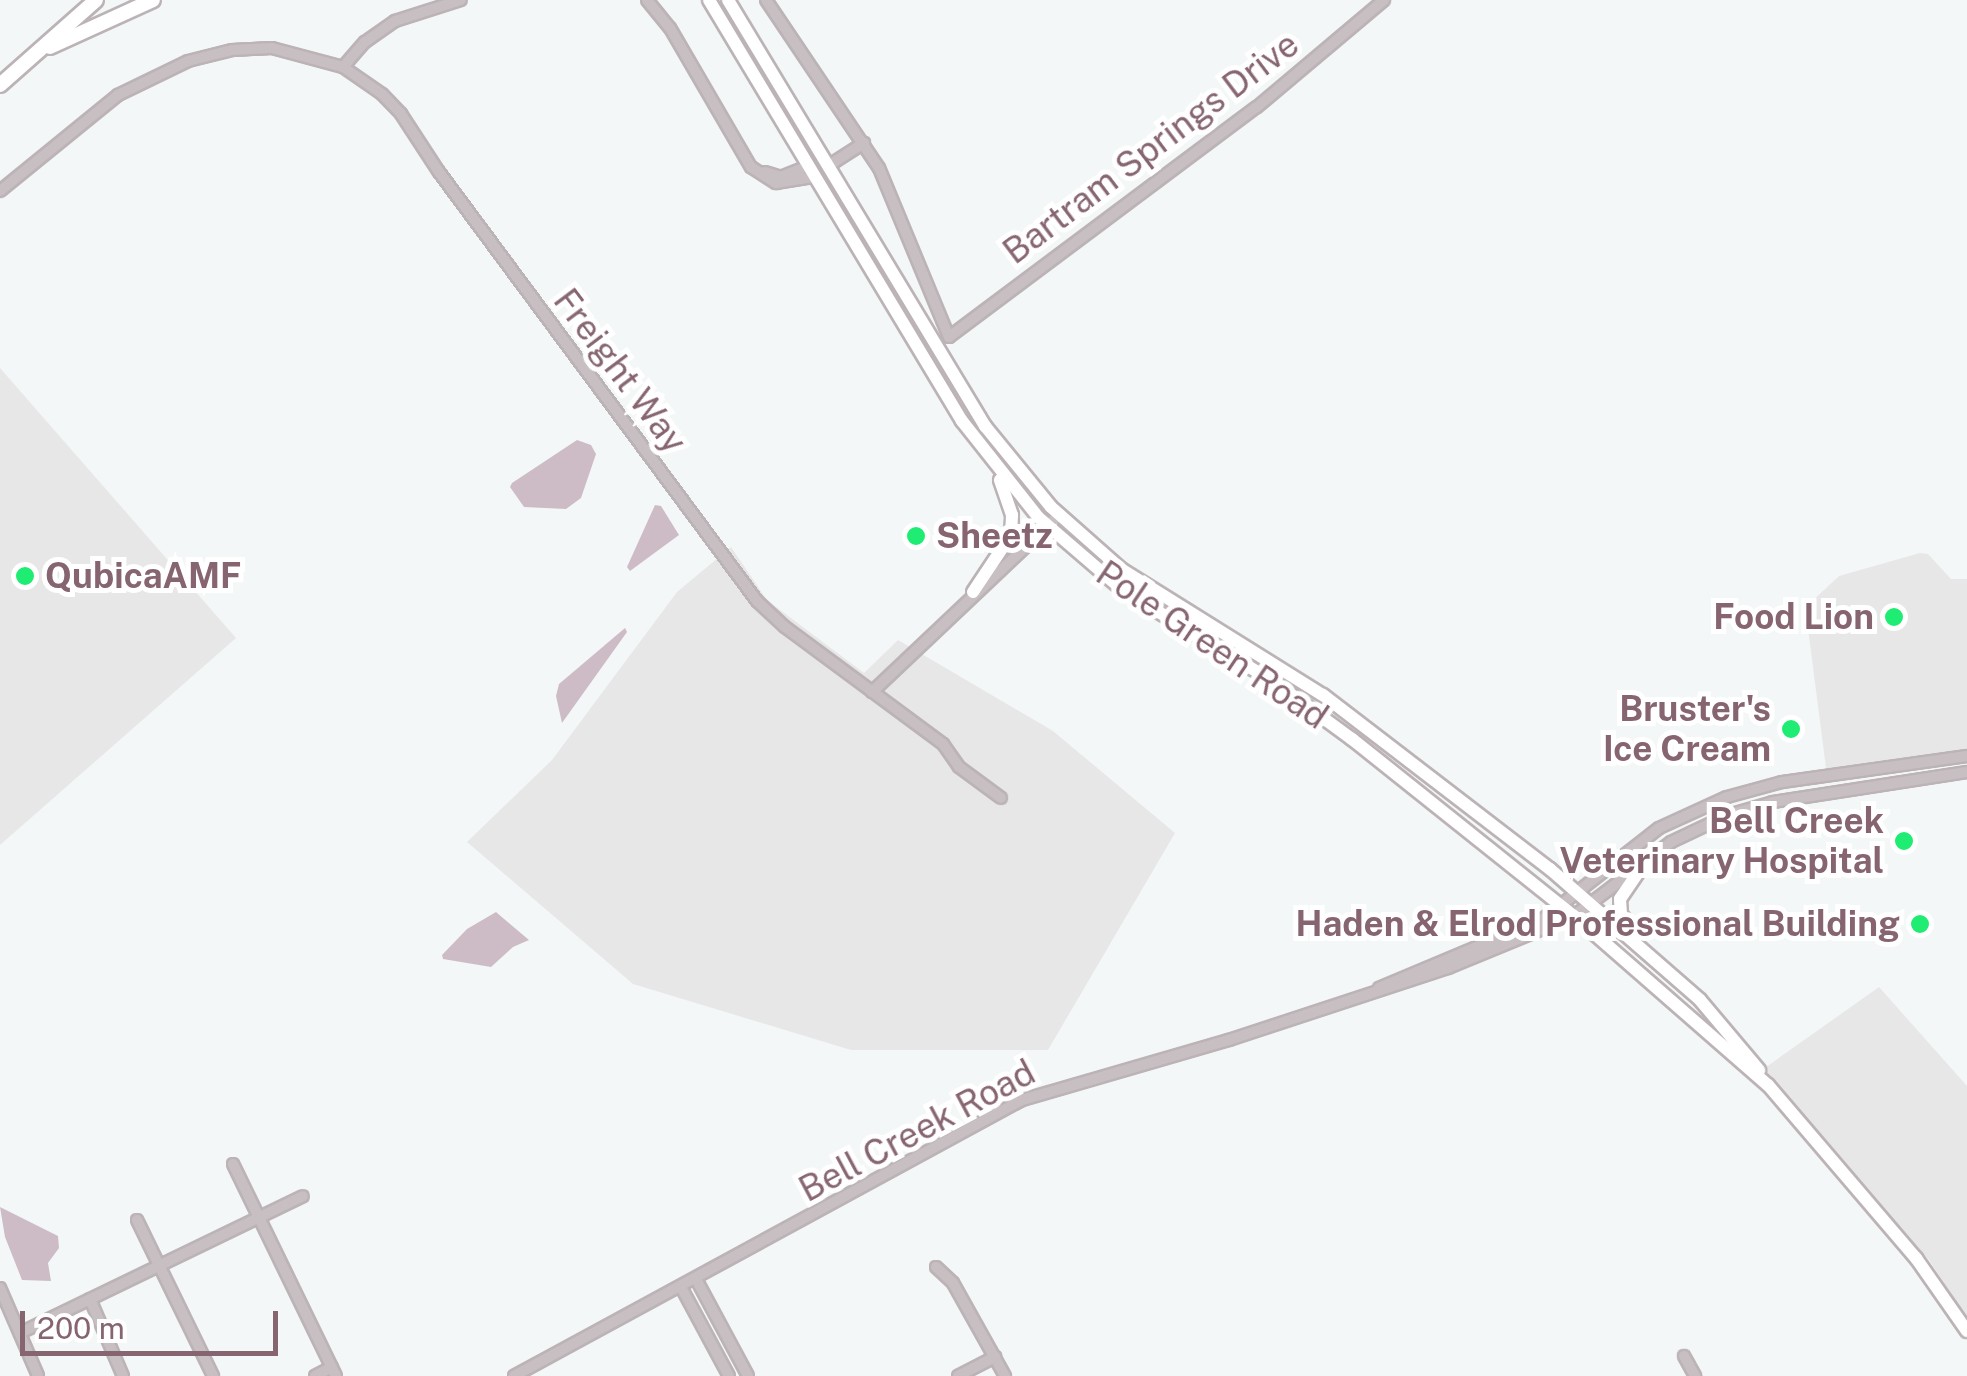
<!DOCTYPE html>
<style>
body{margin:0}
#map{position:relative;width:1967px;height:1376px;overflow:hidden;background:#f4f7f7;font-family:"Public Sans",sans-serif}
div>[style]{position:absolute}
.built>*{inset:0;background:#e7e7e8}
.water>*{inset:0;background:#cdbcc6}
.roads{filter:drop-shadow(2px 0 #bcb3b6) drop-shadow(-2px 0 #bcb3b6) drop-shadow(0 2px #bcb3b6) drop-shadow(0 -2px #bcb3b6)}
.minor>*{height:10px;margin:-5px;padding:0 5px;transform-origin:5px;border-radius:5px;background:#c8bfc2}
.major>*{height:12px;margin:-6px;padding:0 6px;transform-origin:6px;border-radius:6px;background:#fff}
.highway>*{height:14px;margin:-7px;padding:0 7px;transform-origin:7px;border-radius:7px;background:#fff}
.dots>*{width:28px;height:28px;translate:-50% -50%;box-sizing:border-box;border:5px solid #fff;border-radius:50%}
span{translate:-50% -50%;white-space:nowrap;text-align:center;line-height:1.15;-webkit-text-stroke:10px #fff;paint-order:stroke}
.street-label{font-size:35px;color:#866571}
.poi-label{font-size:35px;color:#866571;font-weight:700}
.left{translate:0 -50%;text-align:left}
.right{translate:-100% -50%;text-align:right}
.scale{position:absolute;left:20px;top:1311px;width:258px;height:45px;box-sizing:border-box;border:5px solid #866571;border-top:0;padding-left:12px;font-size:30px;line-height:35px;white-space:nowrap;color:#866571;-webkit-text-stroke:8px #fff;paint-order:stroke}
</style>
<div id="map">
<div class="built">
<i style="clip-path:polygon(0 368px,236px 638px,0 845px)"></i>
<i style="clip-path:polygon(731px 547px,767px 600px,864px 673px,898px 640px,1053px 731px,1175px 833px,1048px 1050px,851px 1050px,633px 984px,467px 842px,552px 760px,677px 592px)"></i>
<i style="clip-path:polygon(1920px 553px,1928px 554px,1951px 579px,1967px 579px,1967px 756px,1827px 776px,1806px 613px,1809px 604px,1839px 576px)"></i>
<i style="clip-path:polygon(1879px 987px,1967px 1086px,1967px 1318px,1929px 1260px,1759px 1072px)"></i>
</div>
<div class="water">
<i style="clip-path:polygon(577px 440px,591px 445px,596px 454px,581px 498px,566px 509px,524px 507px,510px 487px,512px 483px)"></i>
<i style="clip-path:polygon(655px 505px,661px 506px,679px 535px,630px 571px,627px 567px)"></i>
<i style="clip-path:polygon(625px 628px,627px 632px,562px 723px,556px 696px,559px 684px)"></i>
<i style="clip-path:polygon(496px 912px,529px 940px,513px 947px,491px 967px,443px 959px,442px 955px,467px 929px)"></i>
<i style="clip-path:polygon(0 1207px,58px 1236px,59px 1248px,48px 1263px,51px 1281px,22px 1280px,5px 1237px)"></i>
</div>
<div class="roads">
<div class="minor">
<i style="left:647px;top:0;width:36px;rotate:51deg"></i>
<i style="left:670px;top:28px;width:161px;rotate:59.8deg"></i>
<i style="left:751px;top:167px;width:30px;rotate:33deg"></i>
<i style="left:776px;top:183px;width:39px;rotate:-9deg"></i>
<i style="left:766px;top:0;width:202px;rotate:56.1deg"></i>
<i style="left:879px;top:168px;width:183px;rotate:67.5deg"></i>
<i style="left:949px;top:337px;width:384px;rotate:-36.8deg"></i>
<i style="left:1257px;top:107px;width:166px;rotate:-40.1deg"></i>
<i style="left:343px;top:67px;width:33px;rotate:-49deg"></i>
<i style="left:365px;top:42px;width:37px;rotate:-35deg"></i>
<i style="left:395px;top:21px;width:69px;rotate:-17.7deg"></i>
<i style="left:828px;top:166px;width:43px;rotate:-32.6deg"></i>
<i style="left:765px;top:172px;width:17px;rotate:17deg"></i>
<i style="left:781px;top:177px;width:29px;rotate:-22deg"></i>
<i style="left:0;top:191px;width:152px;rotate:-39.1deg"></i>
<i style="left:118px;top:95px;width:78px;rotate:-25.9deg"></i>
<i style="left:188px;top:61px;width:45px;rotate:-14deg"></i>
<i style="left:232px;top:50px;width:40px;rotate:-2.9deg"></i>
<i style="left:272px;top:48px;width:73px;rotate:15deg"></i>
<i style="left:343px;top:67px;width:47px;rotate:34.7deg"></i>
<i style="left:382px;top:94px;width:28px;rotate:46deg"></i>
<i style="left:401px;top:114px;width:69px;rotate:56.8deg"></i>
<i style="left:439px;top:172px;width:534px;rotate:53.45deg"></i>
<i style="left:757px;top:601px;width:38px;rotate:43deg"></i>
<i style="left:785px;top:627px;width:197px;rotate:36.5deg"></i>
<i style="left:943px;top:744px;width:28px;rotate:55deg"></i>
<i style="left:959px;top:767px;width:52px;rotate:36.4deg"></i>
<i style="left:872px;top:692px;width:257px;rotate:-43.4deg"></i>
<i style="left:1379px;top:988px;width:178px;rotate:-22.8deg"></i>
<i style="left:1543px;top:919px;width:147px;rotate:-38.1deg"></i>
<i style="left:1659px;top:828px;width:75px;rotate:-24.5deg"></i>
<i style="left:1727px;top:797px;width:57px;rotate:-15.3deg"></i>
<i style="left:1782px;top:782px;width:187px;rotate:-8deg"></i>
<i style="left:233px;top:1164px;width:236px;rotate:64.1deg"></i>
<i style="left:137px;top:1220px;width:174px;rotate:64deg"></i>
<i style="left:936px;top:1267px;width:23px;rotate:43deg"></i>
<i style="left:953px;top:1283px;width:107px;rotate:60.8deg"></i>
<i style="left:696px;top:1279px;width:110px;rotate:61.8deg"></i>
<i style="left:681px;top:1287px;width:101px;rotate:61.7deg"></i>
<i style="left:0;top:1288px;width:96px;rotate:66.6deg"></i>
<i style="left:90px;top:1299px;width:84px;rotate:66.8deg"></i>
<i style="left:20px;top:1333px;width:314px;rotate:-25.8deg"></i>
<i style="left:1684px;top:1356px;width:23px;rotate:61deg"></i>
<i style="left:315px;top:1376px;width:19px;rotate:-28deg"></i>
<i style="left:514px;top:1376px;width:578px;rotate:-28.52deg"></i>
<i style="left:1022px;top:1100px;width:216px;rotate:-16.2deg"></i>
<i style="left:1229px;top:1040px;width:231px;rotate:-18.2deg"></i>
<i style="left:1448px;top:968px;width:136px;rotate:-22.4deg"></i>
<i style="left:1574px;top:916px;width:122px;rotate:-37.3deg"></i>
<i style="left:1671px;top:842px;width:63px;rotate:-25.3deg"></i>
<i style="left:1728px;top:815px;width:47px;rotate:-16.1deg"></i>
<i style="left:1773px;top:802px;width:196px;rotate:-8.8deg"></i>
<i style="left:958px;top:1376px;width:42px;rotate:-27.2deg"></i>
</div>
<div class="major">
<i style="left:709px;top:0;width:491px;rotate:59deg"></i>
<i style="left:962px;top:421px;width:124px;rotate:51.6deg"></i>
<i style="left:1039px;top:518px;width:112px;rotate:40.7deg"></i>
<i style="left:1124px;top:591px;width:175px;rotate:31.2deg"></i>
<i style="left:1274px;top:682px;width:97px;rotate:36.2deg"></i>
<i style="left:1352px;top:739px;width:284px;rotate:38.6deg"></i>
<i style="left:1574px;top:916px;width:257px;rotate:41.1deg"></i>
<i style="left:1768px;top:1085px;width:228px;rotate:49.5deg"></i>
<i style="left:1916px;top:1258px;width:89px;rotate:55.1deg"></i>
<i style="left:728px;top:0;width:498px;rotate:58.9deg"></i>
<i style="left:985px;top:426px;width:104px;rotate:50.8deg"></i>
<i style="left:1051px;top:507px;width:94px;rotate:41.5deg"></i>
<i style="left:1121px;top:569px;width:238px;rotate:32deg"></i>
<i style="left:1323px;top:695px;width:286px;rotate:37.5deg"></i>
<i style="left:1550px;top:869px;width:199px;rotate:41.1deg"></i>
<i style="left:1700px;top:1000px;width:92px;rotate:49.9deg"></i>
<i style="left:973px;top:592px;width:69px;rotate:-56.3deg"></i>
<i style="left:1011px;top:535px;width:20px;rotate:-87deg"></i>
<i style="left:1012px;top:515px;width:37px;rotate:-109deg"></i>
<i style="left:1633px;top:930px;width:20px;rotate:-127deg"></i>
<i style="left:1621px;top:914px;width:15px;rotate:-94deg"></i>
<i style="left:1620px;top:899px;width:50px;rotate:-55.7deg"></i>
</div>
<div class="highway">
<i style="left:50px;top:47px;width:113px;rotate:-24.5deg"></i>
<i style="left:0;top:85px;width:128px;rotate:-41.5deg"></i>
</div>
</div>
<div class="dots">
<i style="left:916px;top:536px;background:#1fec73"></i>
<i style="left:25px;top:576px;background:#1fec73"></i>
<i style="left:1894px;top:617px;background:#1fec73"></i>
<i style="left:1791px;top:729px;background:#1fec73"></i>
<i style="left:1904px;top:841px;background:#1fec73"></i>
<i style="left:1920px;top:924px;background:#1fec73"></i>
</div>
<div class="street-label">
<span style="left:1151px;top:148px;rotate:-37deg">Bartram Springs Drive</span>
<span style="left:620px;top:371px;rotate:53deg">Freight Way</span>
<span style="left:1212px;top:645px;rotate:34deg">Pole Green Road</span>
<span style="left:917px;top:1131px;rotate:-28deg">Bell Creek Road</span>
</div>
<div class="poi-label">
<span class="left" style="left:936px;top:536px">Sheetz</span>
<span class="left" style="left:45px;top:576px">QubicaAMF</span>
<span class="right" style="left:1874px;top:617px">Food Lion</span>
<span class="right" style="left:1771px;top:729px">Bruster's<br>Ice Cream</span>
<span class="right" style="left:1884px;top:841px">Bell Creek<br>Veterinary Hospital</span>
<span class="right" style="left:1900px;top:924px">Haden &amp; Elrod Professional Building</span>
</div>
<div class="scale">200 m</div>
</div>
